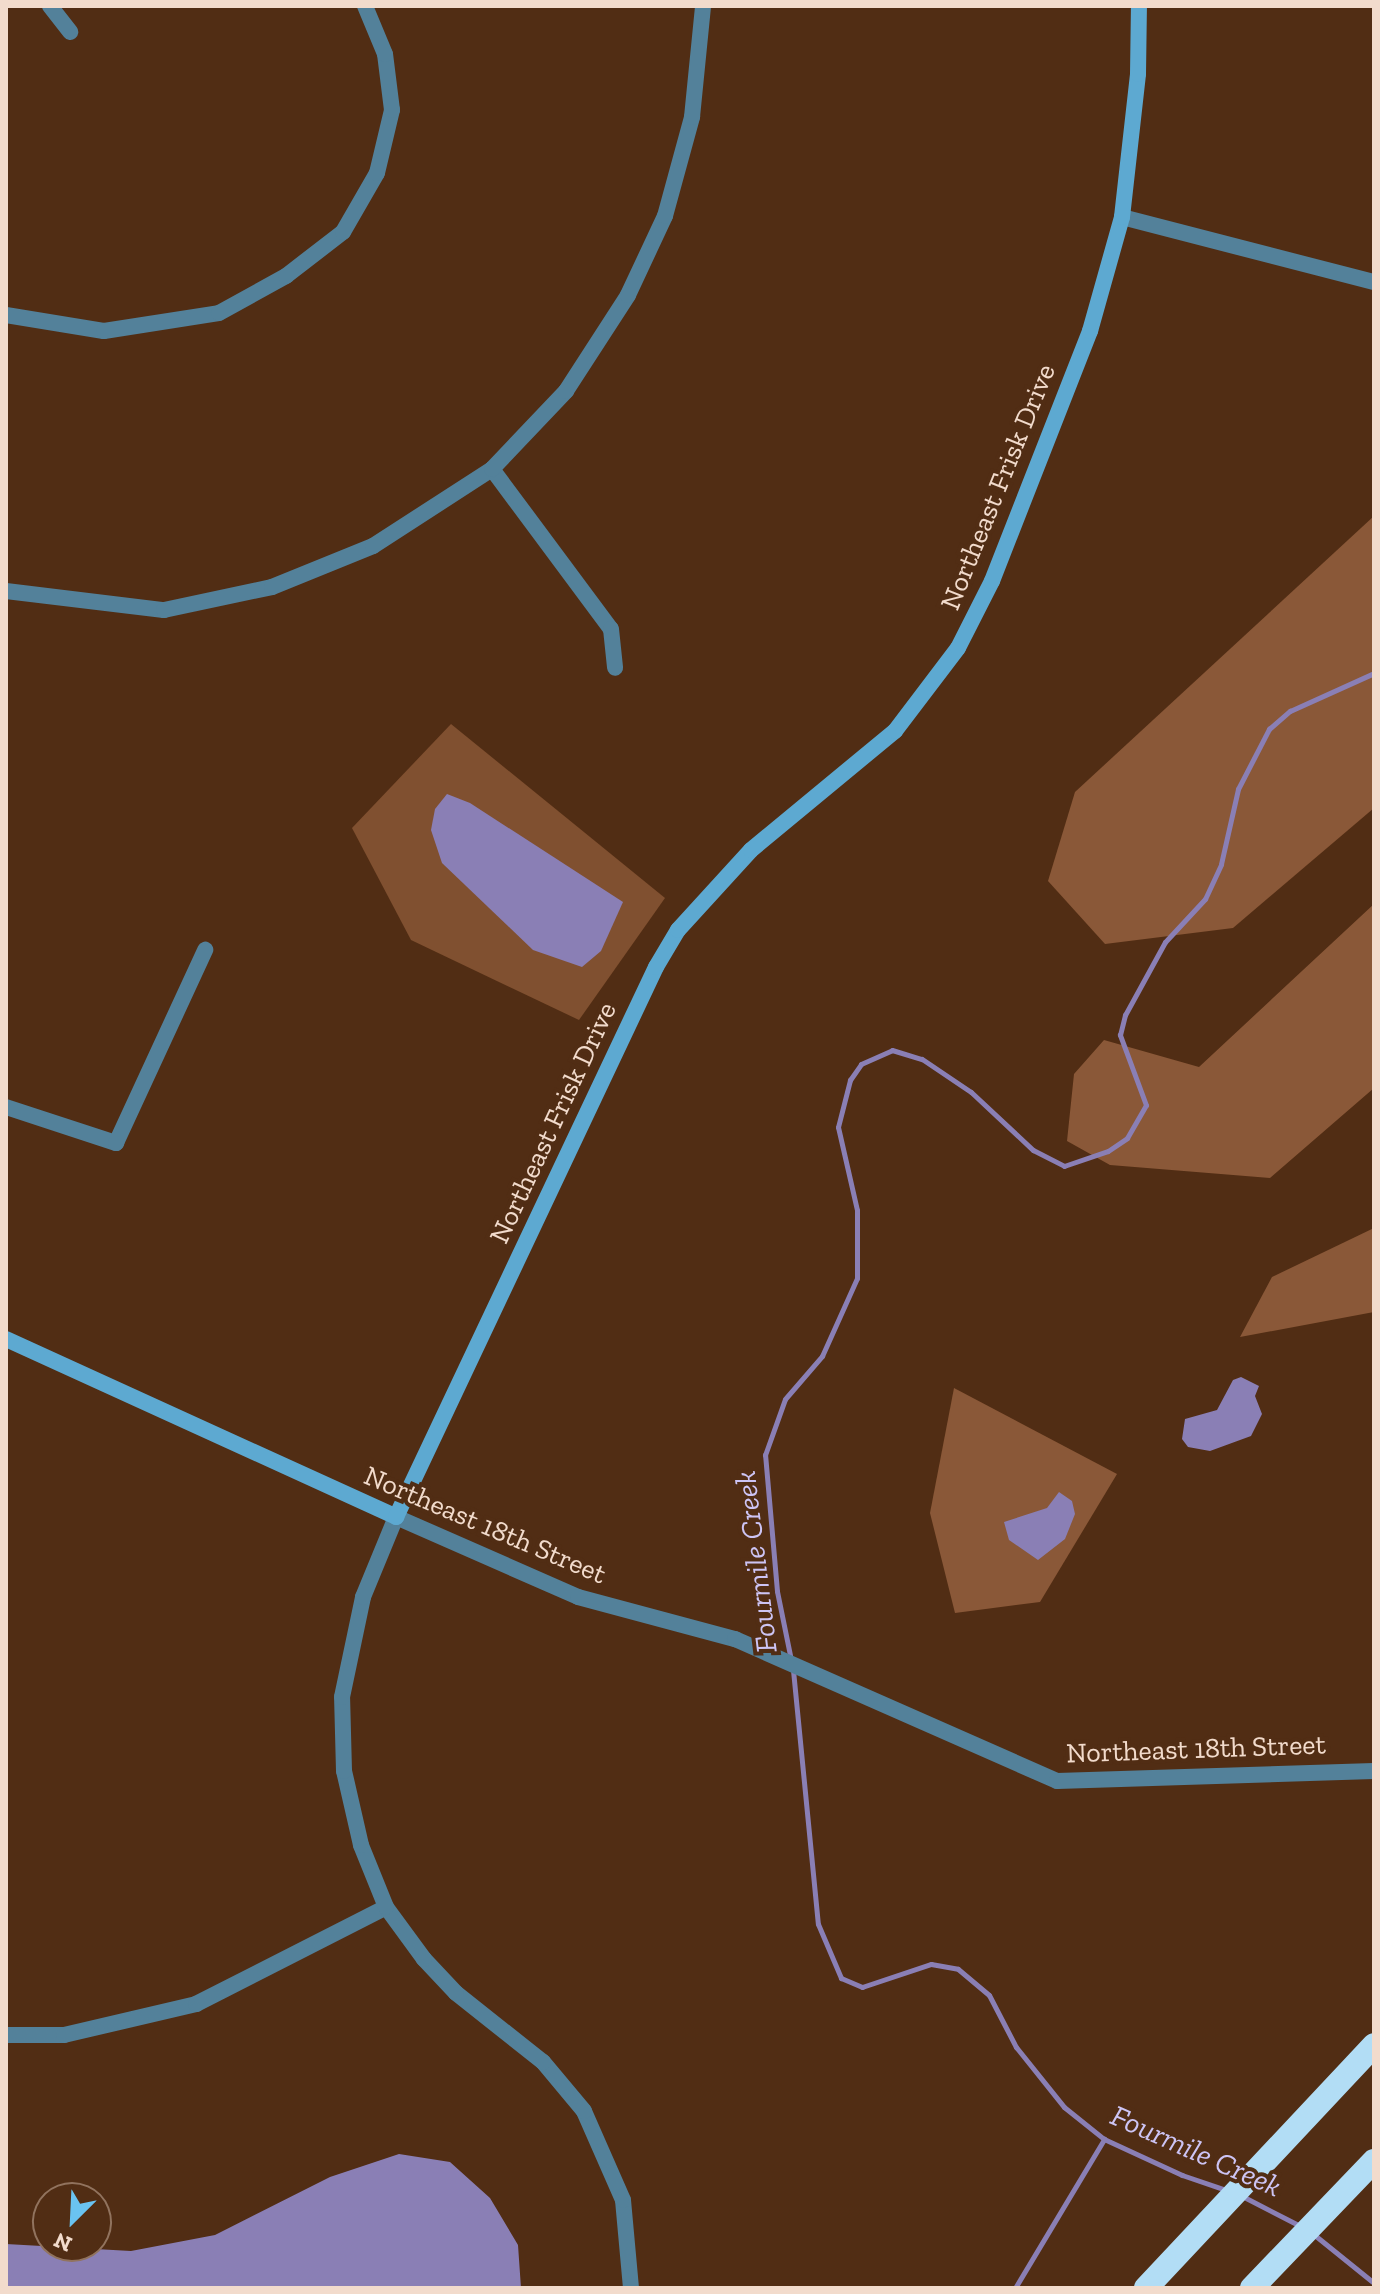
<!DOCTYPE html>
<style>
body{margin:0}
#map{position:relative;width:1380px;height:2294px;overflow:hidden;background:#512d14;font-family:"Zilla Slab",serif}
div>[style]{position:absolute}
.green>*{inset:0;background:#805030}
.forest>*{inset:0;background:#8a5838}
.water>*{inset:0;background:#8a7fb5}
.stream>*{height:5px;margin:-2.5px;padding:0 2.5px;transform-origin:2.5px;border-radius:2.5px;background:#8a7fb5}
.street>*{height:16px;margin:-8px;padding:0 8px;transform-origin:8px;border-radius:8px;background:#53819a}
.secondary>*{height:16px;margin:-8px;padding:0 8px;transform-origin:8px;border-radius:8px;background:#5da9d1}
.highway>*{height:24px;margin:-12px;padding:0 12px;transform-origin:12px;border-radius:12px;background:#b2ddf5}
span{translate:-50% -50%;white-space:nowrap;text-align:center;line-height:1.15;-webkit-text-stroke:8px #512d14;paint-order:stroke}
.street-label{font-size:28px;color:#f2dbcc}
.water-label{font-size:30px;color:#cdc4f4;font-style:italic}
.frame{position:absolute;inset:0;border:8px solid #f2dbcc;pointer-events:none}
.north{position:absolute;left:32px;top:2182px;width:80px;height:80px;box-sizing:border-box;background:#512d14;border:2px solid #91735e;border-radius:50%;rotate:204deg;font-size:22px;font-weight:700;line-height:32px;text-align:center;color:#f2dbcc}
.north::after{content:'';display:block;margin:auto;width:28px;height:36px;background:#6ac3f1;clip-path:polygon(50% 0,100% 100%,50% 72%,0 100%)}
</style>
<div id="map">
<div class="green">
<i style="clip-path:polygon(451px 724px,665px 898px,579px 1020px,411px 940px,352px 828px)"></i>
</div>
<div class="forest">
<i style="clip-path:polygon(1374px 516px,1374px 808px,1233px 928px,1105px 944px,1048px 881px,1075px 792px)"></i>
<i style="clip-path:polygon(1374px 904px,1374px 1088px,1270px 1178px,1110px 1165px,1067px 1141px,1074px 1074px,1104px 1040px,1199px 1067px)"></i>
<i style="clip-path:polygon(1374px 1228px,1374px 1312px,1240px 1337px,1272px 1277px)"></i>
<i style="clip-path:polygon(954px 1388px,1117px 1474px,1040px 1602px,955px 1613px,930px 1513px)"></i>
</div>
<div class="water">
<i style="clip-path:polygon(447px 794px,470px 803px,623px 902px,601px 951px,582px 967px,533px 950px,442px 863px,431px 830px,435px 809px)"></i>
<i style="clip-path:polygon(1241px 1377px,1259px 1386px,1255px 1396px,1262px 1414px,1251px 1436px,1210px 1451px,1188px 1447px,1182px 1439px,1185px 1419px,1217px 1410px,1233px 1380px)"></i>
<i style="clip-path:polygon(1059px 1492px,1072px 1501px,1075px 1514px,1065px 1539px,1038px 1560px,1009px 1540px,1004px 1522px,1047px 1508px)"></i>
<i style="clip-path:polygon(399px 2154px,450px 2162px,490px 2198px,518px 2245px,521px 2288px,6px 2288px,6px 2244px,131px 2251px,215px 2235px,330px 2177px)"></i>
</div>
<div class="stream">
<i style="left:791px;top:1660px;width:70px;rotate:-101.5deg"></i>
<i style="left:777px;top:1591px;width:137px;rotate:-95deg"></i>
<i style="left:765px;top:1455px;width:59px;rotate:-70.3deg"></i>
<i style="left:785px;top:1399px;width:57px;rotate:-49.3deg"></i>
<i style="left:822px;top:1356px;width:85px;rotate:-65.8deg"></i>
<i style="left:857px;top:1278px;width:68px;rotate:-90deg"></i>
<i style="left:857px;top:1210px;width:85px;rotate:-102.9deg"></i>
<i style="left:838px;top:1127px;width:49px;rotate:-75.7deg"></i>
<i style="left:850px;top:1080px;width:19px;rotate:-55deg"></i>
<i style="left:861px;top:1064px;width:34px;rotate:-24deg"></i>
<i style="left:892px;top:1050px;width:31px;rotate:17deg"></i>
<i style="left:922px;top:1059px;width:59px;rotate:34deg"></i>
<i style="left:971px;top:1092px;width:85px;rotate:43.1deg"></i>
<i style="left:1033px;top:1150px;width:35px;rotate:27deg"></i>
<i style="left:1064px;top:1166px;width:46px;rotate:-18.8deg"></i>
<i style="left:1108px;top:1151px;width:23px;rotate:-34deg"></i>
<i style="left:1127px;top:1138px;width:38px;rotate:-60deg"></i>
<i style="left:1146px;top:1105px;width:75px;rotate:-110.4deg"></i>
<i style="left:1120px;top:1035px;width:21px;rotate:-76deg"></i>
<i style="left:1125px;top:1015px;width:83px;rotate:-61.3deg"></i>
<i style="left:1165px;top:942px;width:59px;rotate:-47.1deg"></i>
<i style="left:1205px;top:899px;width:38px;rotate:-65deg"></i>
<i style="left:1221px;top:864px;width:77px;rotate:-77.2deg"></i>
<i style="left:1238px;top:789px;width:68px;rotate:-62.7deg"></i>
<i style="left:1269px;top:729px;width:28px;rotate:-41deg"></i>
<i style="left:1290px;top:711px;width:92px;rotate:-24.3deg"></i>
<i style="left:793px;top:1670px;width:255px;rotate:84.4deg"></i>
<i style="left:818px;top:1924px;width:59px;rotate:66.9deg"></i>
<i style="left:841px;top:1978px;width:23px;rotate:23deg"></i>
<i style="left:862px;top:1987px;width:73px;rotate:-18.4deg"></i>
<i style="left:931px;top:1964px;width:27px;rotate:10deg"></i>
<i style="left:958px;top:1969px;width:40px;rotate:40deg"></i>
<i style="left:989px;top:1995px;width:59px;rotate:62.6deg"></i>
<i style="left:1016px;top:2047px;width:77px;rotate:51.3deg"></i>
<i style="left:1064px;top:2107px;width:51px;rotate:38.7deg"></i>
<i style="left:1104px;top:2139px;width:86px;rotate:24.8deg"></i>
<i style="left:1182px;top:2175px;width:50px;rotate:18.8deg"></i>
<i style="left:1242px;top:2196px;width:65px;rotate:27.3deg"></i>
<i style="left:1312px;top:2233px;width:80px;rotate:38.9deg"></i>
<i style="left:1015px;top:2288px;width:174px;rotate:-59.1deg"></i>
</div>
<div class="street">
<i style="left:50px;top:6px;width:33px;rotate:52deg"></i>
<i style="left:1122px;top:217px;width:260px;rotate:14.5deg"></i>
<i style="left:6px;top:315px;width:99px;rotate:9.3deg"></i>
<i style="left:104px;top:331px;width:116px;rotate:-8.9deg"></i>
<i style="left:219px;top:313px;width:77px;rotate:-28.9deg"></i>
<i style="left:286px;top:276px;width:72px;rotate:-37.7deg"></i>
<i style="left:343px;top:232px;width:68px;rotate:-60deg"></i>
<i style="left:377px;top:173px;width:65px;rotate:-76.6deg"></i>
<i style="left:392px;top:110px;width:56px;rotate:-97.1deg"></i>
<i style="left:385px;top:54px;width:52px;rotate:-112.6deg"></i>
<i style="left:492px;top:469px;width:199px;rotate:53.4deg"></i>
<i style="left:611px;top:629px;width:39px;rotate:84deg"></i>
<i style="left:6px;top:591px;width:159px;rotate:6.9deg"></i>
<i style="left:164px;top:610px;width:110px;rotate:-12deg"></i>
<i style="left:272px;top:587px;width:109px;rotate:-22.1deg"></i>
<i style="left:373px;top:546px;width:142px;rotate:-32.9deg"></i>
<i style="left:492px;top:469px;width:108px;rotate:-46.5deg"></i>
<i style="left:566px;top:391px;width:114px;rotate:-57.1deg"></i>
<i style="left:628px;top:295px;width:87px;rotate:-64.9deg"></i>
<i style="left:665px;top:216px;width:103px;rotate:-74.7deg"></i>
<i style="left:692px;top:117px;width:112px;rotate:-84.3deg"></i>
<i style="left:6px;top:1107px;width:116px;rotate:18.1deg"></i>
<i style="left:116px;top:1143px;width:213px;rotate:-65.2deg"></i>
<i style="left:6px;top:2035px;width:58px"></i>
<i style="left:64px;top:2035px;width:136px;rotate:-13.2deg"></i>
<i style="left:196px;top:2004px;width:213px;rotate:-27deg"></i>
<i style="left:631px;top:2288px;width:88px;rotate:-95.2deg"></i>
<i style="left:623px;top:2200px;width:97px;rotate:-113.7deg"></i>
<i style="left:584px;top:2111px;width:64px;rotate:-129.9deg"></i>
<i style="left:543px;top:2062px;width:111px;rotate:-141.6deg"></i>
<i style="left:456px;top:1993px;width:47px;rotate:-133.3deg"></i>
<i style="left:424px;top:1959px;width:64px;rotate:-126.2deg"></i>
<i style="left:386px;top:1907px;width:67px;rotate:-112deg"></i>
<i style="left:361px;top:1845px;width:76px;rotate:-102.9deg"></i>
<i style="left:344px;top:1771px;width:74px;rotate:-91.5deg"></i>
<i style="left:342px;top:1697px;width:102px;rotate:-78.1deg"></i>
<i style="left:363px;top:1597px;width:87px;rotate:-67.6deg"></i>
<i style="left:396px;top:1517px;width:199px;rotate:23.7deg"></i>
<i style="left:578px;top:1597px;width:163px;rotate:15deg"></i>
<i style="left:735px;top:1639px;width:352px;rotate:23.8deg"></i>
<i style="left:1057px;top:1781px;width:317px;rotate:-1.8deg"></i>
</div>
<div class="secondary">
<i style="left:6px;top:1339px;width:429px;rotate:24.5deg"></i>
<i style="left:396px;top:1517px;width:608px;rotate:-64.7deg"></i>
<i style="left:656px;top:967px;width:43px;rotate:-59.3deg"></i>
<i style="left:678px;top:930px;width:108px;rotate:-47.6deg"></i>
<i style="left:751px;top:850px;width:187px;rotate:-39.6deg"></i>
<i style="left:895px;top:731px;width:104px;rotate:-52.8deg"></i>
<i style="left:958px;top:648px;width:75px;rotate:-63.1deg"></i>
<i style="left:992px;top:581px;width:269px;rotate:-68.6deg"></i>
<i style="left:1090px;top:331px;width:118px;rotate:-74.3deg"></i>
<i style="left:1122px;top:217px;width:144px;rotate:-83.6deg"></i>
<i style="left:1138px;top:74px;width:68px;rotate:-89.2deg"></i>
</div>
<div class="highway">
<i style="left:1146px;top:2288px;width:333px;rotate:-46.8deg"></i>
<i style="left:1252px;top:2288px;width:176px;rotate:-46.2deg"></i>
</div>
<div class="street-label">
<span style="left:998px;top:487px;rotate:-68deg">Northeast Frisk Drive</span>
<span style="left:553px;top:1123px;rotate:-65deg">Northeast Frisk Drive</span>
<span style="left:485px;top:1525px;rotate:23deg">Northeast 18th Street</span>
<span style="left:1196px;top:1749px;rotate:-2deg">Northeast 18th Street</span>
</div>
<div class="water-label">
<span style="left:756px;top:1562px;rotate:-97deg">Fourmile Creek</span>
<span style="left:1196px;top:2151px;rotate:24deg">Fourmile Creek</span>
</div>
<div class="frame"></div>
<div class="north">N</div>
</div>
